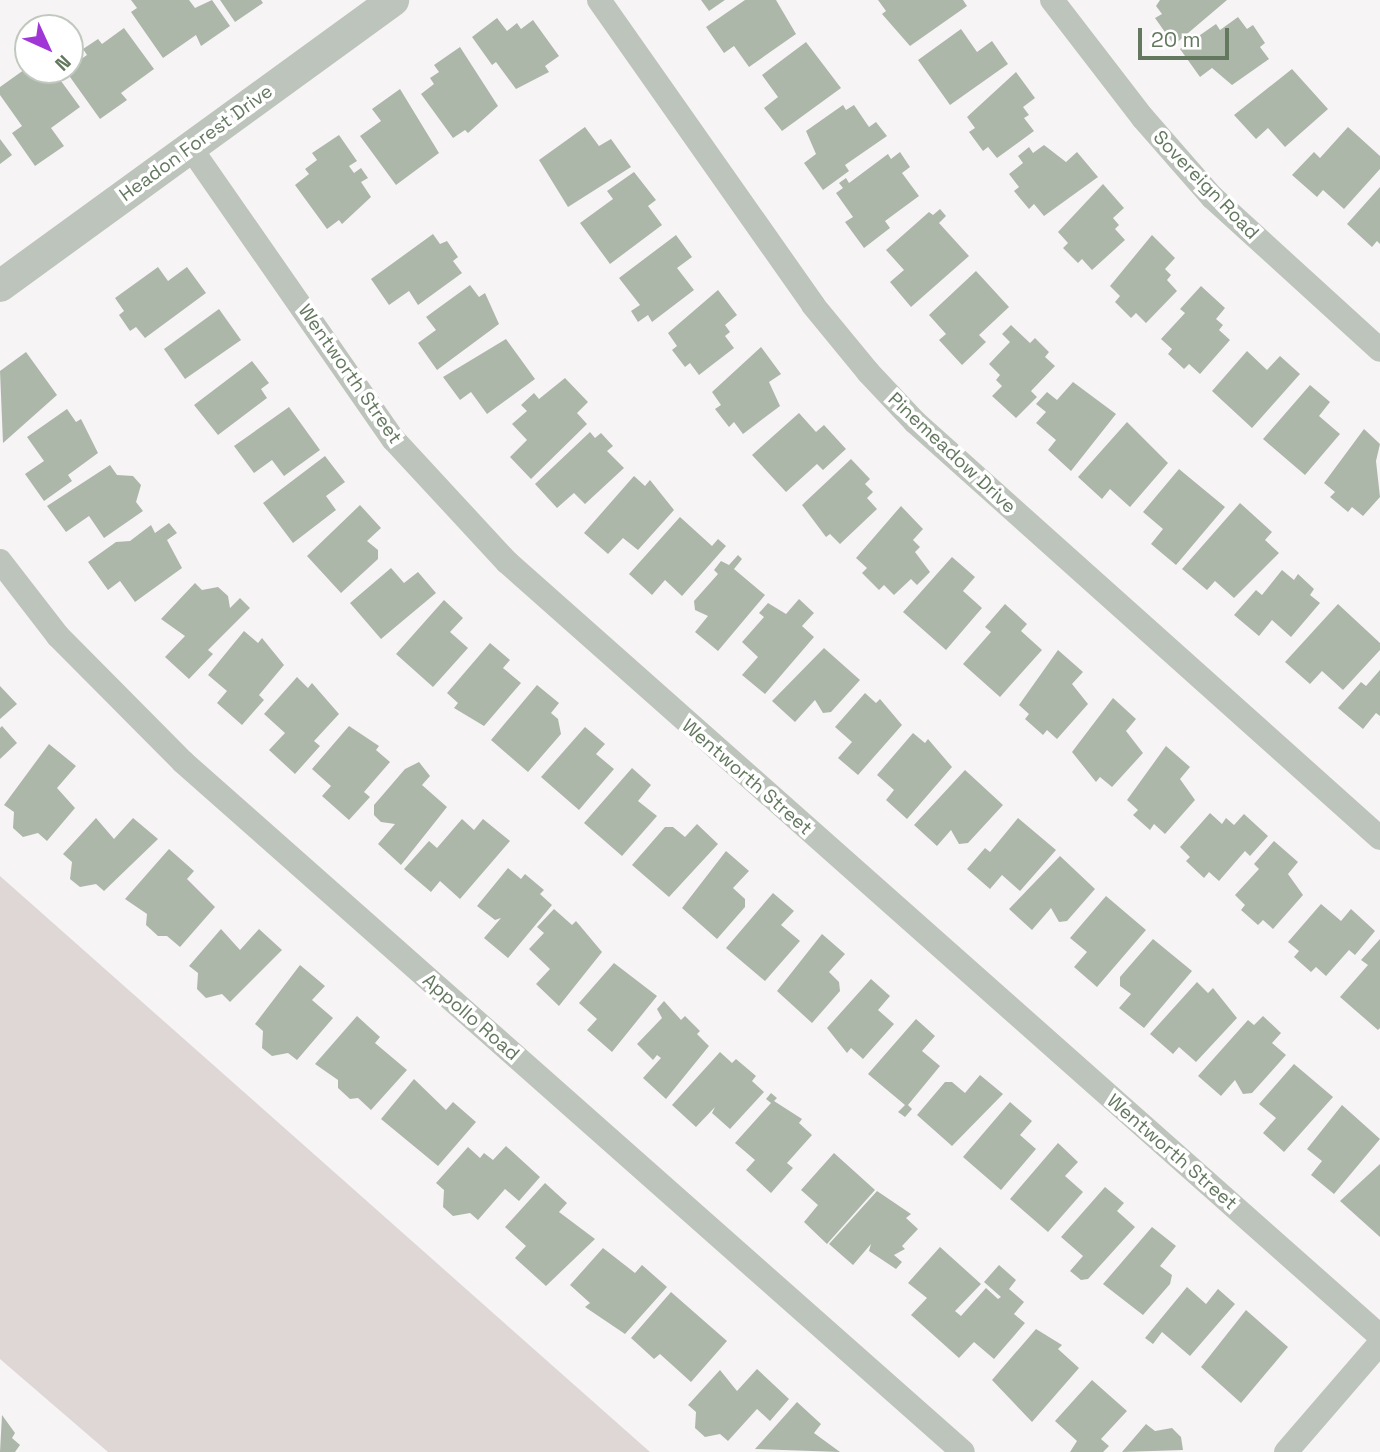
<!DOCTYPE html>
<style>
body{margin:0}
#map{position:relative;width:1380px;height:1452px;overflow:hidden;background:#f7f4f6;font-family:"Space Grotesk",sans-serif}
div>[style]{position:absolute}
.green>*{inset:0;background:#ded7d6}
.building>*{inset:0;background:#acb7aa}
.minor>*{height:24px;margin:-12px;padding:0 12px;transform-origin:12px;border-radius:12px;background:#bdc4bc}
.tertiary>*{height:32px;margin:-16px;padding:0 16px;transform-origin:16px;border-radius:16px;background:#bdc4bc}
span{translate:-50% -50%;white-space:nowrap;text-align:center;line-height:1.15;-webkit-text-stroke:7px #fff;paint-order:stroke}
.street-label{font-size:19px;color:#63785f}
.north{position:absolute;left:14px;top:14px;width:70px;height:70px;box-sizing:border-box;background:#fff;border:2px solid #c1c9bf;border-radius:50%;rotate:135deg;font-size:19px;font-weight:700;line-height:28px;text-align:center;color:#63785f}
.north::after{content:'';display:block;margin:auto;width:24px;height:32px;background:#a136d6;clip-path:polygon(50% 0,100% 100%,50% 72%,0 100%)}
.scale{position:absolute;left:1138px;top:28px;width:91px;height:32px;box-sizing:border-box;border:4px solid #63785f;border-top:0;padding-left:9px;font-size:21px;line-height:24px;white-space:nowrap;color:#63785f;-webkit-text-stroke:5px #fff;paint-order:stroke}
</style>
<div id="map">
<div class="green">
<i style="clip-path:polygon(0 876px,650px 1452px,108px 1452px,0 1359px)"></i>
</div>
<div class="building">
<i style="clip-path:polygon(131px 0,189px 0,195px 8px,212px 0,230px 26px,201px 46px,196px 35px,163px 58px,131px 12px,137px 8px)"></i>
<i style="clip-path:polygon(220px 0,261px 0,263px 3px,235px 22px)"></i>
<i style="clip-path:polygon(701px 0,725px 0,709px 11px)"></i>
<i style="clip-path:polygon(745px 0,776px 0,796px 34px,749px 67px,734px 46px,724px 53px,706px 27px)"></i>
<i style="clip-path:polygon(878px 0,963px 0,967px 6px,910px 46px,882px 14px,886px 11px)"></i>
<i style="clip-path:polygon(1160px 0,1227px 0,1174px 45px,1155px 18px,1162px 14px,1156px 6px)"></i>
<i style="clip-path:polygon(1238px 17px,1247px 29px,1253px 25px,1265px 43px,1260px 47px,1269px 59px,1232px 85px,1212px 68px,1200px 77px,1180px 49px,1216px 24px,1220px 30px)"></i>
<i style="clip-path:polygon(497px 18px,507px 31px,517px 23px,521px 29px,533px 20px,559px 56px,545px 66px,549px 72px,516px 89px,496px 62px,492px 65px,472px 37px)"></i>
<i style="clip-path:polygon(124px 28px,154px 69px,121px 93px,127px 100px,100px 119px,65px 70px,87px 55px,83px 49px,98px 39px,102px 44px)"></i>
<i style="clip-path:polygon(961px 29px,977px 52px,992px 41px,1008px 64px,950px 105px,918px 60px)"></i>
<i style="clip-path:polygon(806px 42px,841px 88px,782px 131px,764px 108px,778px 97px,762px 75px)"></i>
<i style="clip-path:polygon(460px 47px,498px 106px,468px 133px,465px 130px,453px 138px,421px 94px,434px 84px,430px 78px,439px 72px,434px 65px)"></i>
<i style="clip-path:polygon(28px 67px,40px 79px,53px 70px,80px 107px,51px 128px,64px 146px,35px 166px,12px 133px,22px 126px,0 95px,0 87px)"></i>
<i style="clip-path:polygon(1292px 69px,1328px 109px,1285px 147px,1268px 128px,1256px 139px,1234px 115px)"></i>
<i style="clip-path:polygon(1016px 72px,1035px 98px,1023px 107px,1029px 115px,1024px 118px,1034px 131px,997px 158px,988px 147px,983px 151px,969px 132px,975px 128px,967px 117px)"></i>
<i style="clip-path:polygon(400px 89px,439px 153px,396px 185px,360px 136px,381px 121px,372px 109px)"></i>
<i style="clip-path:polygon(843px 105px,846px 110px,854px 105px,869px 127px,876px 122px,887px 136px,845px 165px,849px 171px,823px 190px,804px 163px,816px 154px,806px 131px)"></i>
<i style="clip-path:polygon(585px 127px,599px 146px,611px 139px,631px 167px,568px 207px,539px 160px)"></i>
<i style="clip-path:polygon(1348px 127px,1380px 156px,1380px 169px,1344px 209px,1323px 190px,1317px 197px,1292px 175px,1314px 152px,1320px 158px)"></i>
<i style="clip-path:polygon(339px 135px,357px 161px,349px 166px,354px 173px,361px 168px,368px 178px,361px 182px,371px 197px,342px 224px,339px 220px,327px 229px,295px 185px,309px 174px,305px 169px,317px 160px,312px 153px)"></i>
<i style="clip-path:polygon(0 139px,12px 155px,0 164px)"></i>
<i style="clip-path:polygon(1044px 145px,1066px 162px,1077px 152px,1098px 177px,1044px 216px,1034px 204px,1029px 209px,1014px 191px,1019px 187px,1009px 174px,1023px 163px,1018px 156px,1029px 147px,1033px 153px)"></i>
<i style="clip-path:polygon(900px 152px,910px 167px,902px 173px,919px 196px,885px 221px,890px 228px,864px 248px,845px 222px,853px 217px,836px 193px,843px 188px,839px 183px,846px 178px,849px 183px,888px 154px,891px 159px)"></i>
<i style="clip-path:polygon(634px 172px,656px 200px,648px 206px,662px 225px,610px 264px,580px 223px,613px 199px,607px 191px)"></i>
<i style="clip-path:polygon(1103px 184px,1124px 208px,1113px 218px,1119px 225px,1115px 229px,1125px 240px,1092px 270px,1082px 259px,1078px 263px,1063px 248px,1068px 243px,1058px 232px)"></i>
<i style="clip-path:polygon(1380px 187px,1380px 244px,1377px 241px,1372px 247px,1347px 224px)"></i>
<i style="clip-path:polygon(940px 209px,946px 216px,939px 223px,969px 256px,911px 307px,890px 282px,904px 270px,886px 250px,929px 212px,933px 215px)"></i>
<i style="clip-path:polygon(433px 234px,440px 244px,447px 241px,458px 257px,453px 261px,462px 273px,418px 305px,409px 291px,389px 305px,371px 279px)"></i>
<i style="clip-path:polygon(676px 235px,692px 257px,677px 268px,694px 290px,652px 322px,648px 315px,638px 322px,631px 311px,640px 305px,619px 278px)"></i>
<i style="clip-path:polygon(1152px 235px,1175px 258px,1165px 269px,1171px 275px,1167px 280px,1177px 291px,1146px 323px,1136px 313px,1131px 318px,1115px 302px,1120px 296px,1110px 286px)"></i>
<i style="clip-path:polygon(158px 267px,168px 281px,187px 267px,206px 293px,145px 338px,136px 327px,130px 331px,119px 315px,124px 311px,115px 298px)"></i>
<i style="clip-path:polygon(976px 271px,1009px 307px,979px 335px,986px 342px,962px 365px,939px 340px,946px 334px,929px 315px)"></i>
<i style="clip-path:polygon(470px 285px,479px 297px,485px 293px,499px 324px,437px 370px,418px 343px,436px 330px,426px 317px)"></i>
<i style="clip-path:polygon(1201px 286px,1225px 308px,1216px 319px,1223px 325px,1219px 330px,1230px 340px,1200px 374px,1189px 364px,1184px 369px,1168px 354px,1172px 349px,1161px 339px,1185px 313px,1180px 309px)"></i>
<i style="clip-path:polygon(718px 290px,737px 315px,725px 325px,730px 332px,725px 336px,734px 348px,699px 375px,690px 363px,685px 367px,672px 350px,677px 346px,668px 333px)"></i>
<i style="clip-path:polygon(219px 309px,241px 340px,185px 379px,164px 349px)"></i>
<i style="clip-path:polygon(1011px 325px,1030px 343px,1035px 338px,1049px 352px,1045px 357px,1055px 366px,1031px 391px,1037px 397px,1016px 418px,992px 396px,1002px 386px,996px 380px,1000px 375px,989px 364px,1010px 342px,1002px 334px)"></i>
<i style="clip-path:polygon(506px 339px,535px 379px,487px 414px,471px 392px,460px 400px,443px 377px)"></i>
<i style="clip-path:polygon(761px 347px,781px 374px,769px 382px,780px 406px,743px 434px,734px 422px,729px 427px,715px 409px,721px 405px,712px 392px)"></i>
<i style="clip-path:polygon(1247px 351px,1267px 370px,1280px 356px,1300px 374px,1252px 428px,1212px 391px)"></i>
<i style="clip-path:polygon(26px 352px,57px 395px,3px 443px,0 371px)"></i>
<i style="clip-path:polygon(252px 361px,269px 383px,261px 389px,267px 398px,218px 435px,194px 405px)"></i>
<i style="clip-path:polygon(565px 378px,588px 402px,577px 413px,587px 424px,531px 479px,510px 457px,527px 440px,512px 424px,527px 411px,521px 405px,534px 393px,539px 399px)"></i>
<i style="clip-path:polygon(1073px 382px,1116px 414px,1071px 471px,1048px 450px,1056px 440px,1036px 423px,1046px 412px,1036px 404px,1047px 392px,1057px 400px)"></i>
<i style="clip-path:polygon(1310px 385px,1330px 402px,1319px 416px,1340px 434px,1305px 475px,1263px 439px)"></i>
<i style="clip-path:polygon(289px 407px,320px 450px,284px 476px,272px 460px,254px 473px,234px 446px)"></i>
<i style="clip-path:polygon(67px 409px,76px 422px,81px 419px,98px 453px,68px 475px,72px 481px,44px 501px,25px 474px,44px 461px,27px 437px)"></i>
<i style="clip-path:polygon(799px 413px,816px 432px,824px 425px,846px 449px,823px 470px,817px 464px,786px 492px,752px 455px)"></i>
<i style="clip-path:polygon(1127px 422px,1168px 463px,1130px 507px,1110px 489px,1102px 499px,1078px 477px)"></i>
<i style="clip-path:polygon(1364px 429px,1380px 444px,1376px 461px,1380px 497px,1363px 516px,1352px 507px,1348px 512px,1330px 497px,1335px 492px,1324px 483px)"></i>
<i style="clip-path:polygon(590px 432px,595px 438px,601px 433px,613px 446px,607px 451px,624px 468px,585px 504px,574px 493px,557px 508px,535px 484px)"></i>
<i style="clip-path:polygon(325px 456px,345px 482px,326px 496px,336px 510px,293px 543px,263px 503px)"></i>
<i style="clip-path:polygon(851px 459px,870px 479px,865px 484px,873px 492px,867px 498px,877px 509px,840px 544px,830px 534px,826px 537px,802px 505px)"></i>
<i style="clip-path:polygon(110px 465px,117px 475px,133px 476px,141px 485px,136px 502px,143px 511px,104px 538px,89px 516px,66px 532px,47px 506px)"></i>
<i style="clip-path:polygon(1179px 469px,1225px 507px,1176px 565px,1151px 544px,1163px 529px,1143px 512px)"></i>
<i style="clip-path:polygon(634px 476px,645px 486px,650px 480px,674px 510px,638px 550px,623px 538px,608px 554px,584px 533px)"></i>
<i style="clip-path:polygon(1240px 503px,1272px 532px,1265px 540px,1279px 553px,1234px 598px,1215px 581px,1207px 590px,1182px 569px)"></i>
<i style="clip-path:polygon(360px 505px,381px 528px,367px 541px,378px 550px,378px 559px,341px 593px,307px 556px)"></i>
<i style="clip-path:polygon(901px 506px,923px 529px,913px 540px,920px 547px,915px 552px,930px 572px,917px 585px,911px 579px,894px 595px,884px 585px,879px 590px,862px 573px,867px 568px,856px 558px)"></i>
<i style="clip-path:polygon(680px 517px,712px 546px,718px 539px,726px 546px,682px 596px,665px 580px,652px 595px,629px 574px)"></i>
<i style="clip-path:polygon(169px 523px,177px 533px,167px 540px,182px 568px,135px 602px,120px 581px,108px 590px,88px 562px,116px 542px,130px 541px,151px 525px,155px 533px)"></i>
<i style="clip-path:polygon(738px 555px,742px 559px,734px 569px,765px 595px,718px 651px,695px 632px,708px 616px,695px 610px,694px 601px,718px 574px,714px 570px,721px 561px,729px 565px)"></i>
<i style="clip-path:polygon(952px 557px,975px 577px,963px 591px,982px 608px,946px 650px,903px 612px)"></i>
<i style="clip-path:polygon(391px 568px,404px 583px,418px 572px,436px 593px,381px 639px,350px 603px)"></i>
<i style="clip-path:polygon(1282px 570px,1294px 580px,1298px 574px,1314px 589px,1310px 595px,1320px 603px,1291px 637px,1272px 620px,1259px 636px,1234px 615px,1256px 590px,1262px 595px)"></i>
<i style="clip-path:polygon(195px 583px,202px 590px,218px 587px,228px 596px,230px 608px,240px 598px,250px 608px,208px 650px,213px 654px,189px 679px,165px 657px,185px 636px,161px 619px)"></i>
<i style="clip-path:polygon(799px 599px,814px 613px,802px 626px,814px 637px,765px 694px,742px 675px,758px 657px,742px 642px,764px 617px,759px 613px,768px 603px,786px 614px)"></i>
<i style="clip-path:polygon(444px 600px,463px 618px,450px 632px,468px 648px,433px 687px,396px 654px)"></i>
<i style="clip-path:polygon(1005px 604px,1027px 624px,1021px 631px,1042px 650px,1000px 697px,963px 664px,991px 632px,985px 627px)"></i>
<i style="clip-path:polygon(1338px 604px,1380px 643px,1380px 650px,1343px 690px,1322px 671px,1310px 684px,1285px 662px)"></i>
<i style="clip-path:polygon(244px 631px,258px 643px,262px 638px,284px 665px,259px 695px,264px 700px,242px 725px,217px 703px,227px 691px,208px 675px)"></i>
<i style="clip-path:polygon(490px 643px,510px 660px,503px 668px,521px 683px,484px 726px,454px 708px,458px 703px,447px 693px)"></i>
<i style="clip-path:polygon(824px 648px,860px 680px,831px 712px,823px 713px,815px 700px,795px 722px,772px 701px)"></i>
<i style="clip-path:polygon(1058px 650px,1083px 672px,1072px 684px,1088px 704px,1057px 739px,1047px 730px,1043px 735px,1025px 719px,1029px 714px,1019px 705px)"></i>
<i style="clip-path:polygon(1380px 670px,1380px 716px,1376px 713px,1363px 729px,1338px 708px,1361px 682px,1366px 686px)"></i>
<i style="clip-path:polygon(297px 677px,308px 688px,312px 683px,339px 714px,314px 741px,320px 746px,295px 774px,269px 750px,285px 733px,264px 714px)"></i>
<i style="clip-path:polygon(537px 685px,559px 703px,551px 713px,558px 719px,561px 734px,528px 772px,491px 740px)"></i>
<i style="clip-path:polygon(0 686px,17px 704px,0 719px)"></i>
<i style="clip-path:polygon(865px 693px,876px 703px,880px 699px,902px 725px,858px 775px,838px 758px,852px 742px,835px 727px)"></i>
<i style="clip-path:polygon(1113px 698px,1136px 719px,1126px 731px,1143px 753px,1112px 787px,1100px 777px,1096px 782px,1072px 752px)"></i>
<i style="clip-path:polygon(2px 726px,17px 743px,0 759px,0 728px)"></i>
<i style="clip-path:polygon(349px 726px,379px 746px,376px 750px,390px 762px,364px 792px,370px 797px,349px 820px,322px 796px,331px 786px,312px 769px)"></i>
<i style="clip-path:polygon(585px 727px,605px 744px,596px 754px,614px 769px,579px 810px,541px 777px)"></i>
<i style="clip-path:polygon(913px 733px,925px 743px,928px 739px,952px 767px,907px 819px,886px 800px,894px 790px,877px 775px)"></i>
<i style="clip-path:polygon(49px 744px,76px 766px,57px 788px,75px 808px,47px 841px,38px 833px,23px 837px,13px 828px,14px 812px,4px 805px)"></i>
<i style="clip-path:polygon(1166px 746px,1190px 767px,1180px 779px,1195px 800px,1165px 834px,1154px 824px,1150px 830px,1133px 815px,1138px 810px,1127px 800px)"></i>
<i style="clip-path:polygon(419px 762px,430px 776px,422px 785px,447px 807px,401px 865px,378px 844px,395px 824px,381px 822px,374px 815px,374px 805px,405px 769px)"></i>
<i style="clip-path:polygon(632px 768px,651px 785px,638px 801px,657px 816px,622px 856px,584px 823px)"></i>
<i style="clip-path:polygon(965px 770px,1003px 805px,968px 843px,959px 844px,951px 830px,937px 846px,914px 825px)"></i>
<i style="clip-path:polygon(1210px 813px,1222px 824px,1226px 818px,1234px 825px,1244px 814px,1268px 836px,1250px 856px,1245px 851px,1219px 881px,1209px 872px,1204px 878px,1186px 861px,1190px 857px,1180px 847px)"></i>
<i style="clip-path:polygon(96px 818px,114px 839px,133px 818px,158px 839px,104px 891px,96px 884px,80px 887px,70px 879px,72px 862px,63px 854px)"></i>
<i style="clip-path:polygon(1018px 818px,1056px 850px,1020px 891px,1002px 875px,990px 889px,967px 869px,985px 848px,990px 852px)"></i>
<i style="clip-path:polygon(462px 819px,474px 830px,483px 819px,510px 841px,460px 899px,440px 881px,431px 892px,404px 869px,429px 841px,437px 848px)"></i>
<i style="clip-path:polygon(697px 824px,718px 844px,669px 897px,632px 865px,665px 827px,673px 827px,685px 837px)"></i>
<i style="clip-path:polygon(1274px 841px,1298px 862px,1288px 874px,1303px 895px,1273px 929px,1263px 920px,1258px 925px,1241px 910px,1245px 905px,1235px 895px,1259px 869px,1254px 864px)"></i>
<i style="clip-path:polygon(169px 849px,194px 871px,187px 879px,215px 907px,180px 947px,167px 936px,158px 936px,146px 925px,147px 914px,125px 899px)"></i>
<i style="clip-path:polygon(726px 851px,749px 871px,733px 888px,745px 899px,745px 907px,717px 939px,682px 908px)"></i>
<i style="clip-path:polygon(1060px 856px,1095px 889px,1067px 921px,1059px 922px,1051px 908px,1032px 930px,1009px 909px)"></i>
<i style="clip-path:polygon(508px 868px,521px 879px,525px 874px,544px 890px,540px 894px,552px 905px,508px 958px,484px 938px,501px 918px,495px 920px,477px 906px)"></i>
<i style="clip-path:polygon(773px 893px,794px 911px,781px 925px,800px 941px,765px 981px,726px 948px)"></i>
<i style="clip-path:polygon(1106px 896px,1146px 930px,1097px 987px,1074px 967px,1087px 952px,1070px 938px)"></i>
<i style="clip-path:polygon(1321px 904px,1341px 921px,1351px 909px,1375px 931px,1355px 955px,1349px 950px,1326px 976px,1316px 967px,1311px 972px,1294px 957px,1299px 951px,1288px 942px)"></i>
<i style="clip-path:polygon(554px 909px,572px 925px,576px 921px,602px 952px,559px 1006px,536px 984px,550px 969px,529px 949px,544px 933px,537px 927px)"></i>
<i style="clip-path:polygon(221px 929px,240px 950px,259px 929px,282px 950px,230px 1002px,222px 994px,206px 998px,197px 989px,198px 973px,189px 966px)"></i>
<i style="clip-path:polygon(822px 934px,845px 954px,829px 972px,839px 982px,840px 991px,812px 1023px,777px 991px)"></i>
<i style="clip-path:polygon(1153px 939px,1192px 971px,1144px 1028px,1119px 1008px,1131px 994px,1120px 986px,1120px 977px)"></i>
<i style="clip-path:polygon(1380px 939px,1380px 1028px,1378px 1030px,1340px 997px,1368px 965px,1361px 960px)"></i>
<i style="clip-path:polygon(614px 963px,657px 996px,612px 1052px,587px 1030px,597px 1019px,579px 1003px)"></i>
<i style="clip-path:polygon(300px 965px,325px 986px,312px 1000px,333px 1018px,297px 1060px,288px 1053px,272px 1056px,262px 1048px,263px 1031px,255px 1024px)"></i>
<i style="clip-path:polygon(871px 979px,890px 996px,878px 1010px,894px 1024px,863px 1059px,851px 1048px,847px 1053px,827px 1028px)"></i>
<i style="clip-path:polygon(1197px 982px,1208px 993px,1213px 988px,1237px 1018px,1196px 1062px,1179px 1047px,1173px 1054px,1150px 1034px)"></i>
<i style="clip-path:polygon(664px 1001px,681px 1020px,685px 1016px,700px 1031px,697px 1034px,709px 1046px,666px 1099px,643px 1078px,661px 1058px,657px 1055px,653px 1060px,637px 1044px,662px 1018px,657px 1009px)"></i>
<i style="clip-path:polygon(357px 1016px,380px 1037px,375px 1043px,407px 1070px,371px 1110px,358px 1098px,350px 1099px,338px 1088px,338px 1080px,315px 1064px)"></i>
<i style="clip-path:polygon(1263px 1016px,1281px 1033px,1272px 1043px,1286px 1055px,1252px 1093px,1243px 1094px,1235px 1080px,1221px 1096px,1198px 1076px,1248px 1020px,1254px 1025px)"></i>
<i style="clip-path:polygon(916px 1019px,935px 1036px,922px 1051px,940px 1066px,908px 1105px,912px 1109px,905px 1117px,898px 1112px,905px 1105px,868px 1074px)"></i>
<i style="clip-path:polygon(720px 1052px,732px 1063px,736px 1059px,756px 1076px,752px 1081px,764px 1092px,730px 1129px,712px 1113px,715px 1107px,696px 1127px,672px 1105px)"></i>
<i style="clip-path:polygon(1294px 1064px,1333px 1097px,1284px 1152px,1263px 1133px,1276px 1118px,1259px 1104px)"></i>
<i style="clip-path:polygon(980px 1075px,1003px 1094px,952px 1146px,917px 1115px,945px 1082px,952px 1082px,965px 1093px)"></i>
<i style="clip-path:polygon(414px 1079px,446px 1110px,453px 1102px,476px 1122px,438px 1166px,381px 1119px)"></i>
<i style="clip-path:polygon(771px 1093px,777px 1098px,774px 1101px,802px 1119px,799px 1123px,812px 1135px,787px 1163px,793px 1168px,771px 1193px,746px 1170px,755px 1160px,735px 1143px,771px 1103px,766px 1099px)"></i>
<i style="clip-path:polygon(1010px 1102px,1032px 1121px,1020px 1135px,1036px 1149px,1001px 1190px,963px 1157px)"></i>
<i style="clip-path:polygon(1342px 1105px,1380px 1139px,1334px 1194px,1311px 1175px,1322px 1161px,1307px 1149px)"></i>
<i style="clip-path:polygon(1058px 1143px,1078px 1162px,1065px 1176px,1083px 1192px,1048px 1232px,1010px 1199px)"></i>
<i style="clip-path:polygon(506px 1146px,540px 1177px,519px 1201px,505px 1189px,478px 1220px,470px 1213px,453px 1216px,443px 1207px,444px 1190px,436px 1183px,468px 1147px,480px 1158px,484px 1153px,493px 1160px)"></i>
<i style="clip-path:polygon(834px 1153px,875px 1190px,827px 1244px,804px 1222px,818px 1205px,801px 1190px)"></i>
<i style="clip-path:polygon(1380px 1164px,1380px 1237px,1340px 1201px)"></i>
<i style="clip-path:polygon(545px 1183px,567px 1203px,559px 1212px,595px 1239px,546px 1286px,515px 1258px,526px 1246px,505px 1227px)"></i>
<i style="clip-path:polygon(1105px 1187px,1124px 1203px,1117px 1211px,1135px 1227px,1088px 1279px,1081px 1280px,1070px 1271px,1083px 1256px,1061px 1237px)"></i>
<i style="clip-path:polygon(877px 1191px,911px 1214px,906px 1218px,918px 1229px,902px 1246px,905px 1249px,894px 1255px,902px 1262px,896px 1269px,869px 1251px,871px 1244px,853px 1265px,829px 1244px)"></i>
<i style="clip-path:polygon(1152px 1227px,1176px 1246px,1160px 1266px,1172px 1275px,1170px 1284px,1143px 1315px,1103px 1284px)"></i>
<i style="clip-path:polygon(940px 1247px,981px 1284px,955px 1311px,961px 1316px,986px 1288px,998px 1299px,1001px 1297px,984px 1282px,999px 1265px,1016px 1280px,1009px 1289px,1024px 1302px,1014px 1314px,1025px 1323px,994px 1359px,974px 1342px,959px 1358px,911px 1315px,927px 1298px,908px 1283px)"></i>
<i style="clip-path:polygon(603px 1248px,635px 1273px,642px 1265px,667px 1287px,625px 1334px,585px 1307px,590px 1303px,570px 1285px)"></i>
<i style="clip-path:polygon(1187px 1287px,1206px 1304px,1218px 1289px,1235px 1304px,1190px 1356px,1162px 1332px,1153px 1344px,1145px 1338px)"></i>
<i style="clip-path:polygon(671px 1292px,727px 1341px,691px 1382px,660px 1354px,654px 1359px,631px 1338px)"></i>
<i style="clip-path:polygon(1246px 1310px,1288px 1347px,1241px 1403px,1201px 1367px)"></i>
<i style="clip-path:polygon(1036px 1329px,1062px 1345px,1058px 1349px,1079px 1368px,1032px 1422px,992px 1380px)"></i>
<i style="clip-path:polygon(757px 1369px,789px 1399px,770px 1421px,757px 1409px,728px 1441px,720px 1434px,705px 1437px,695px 1428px,696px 1412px,688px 1405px,720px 1370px,737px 1391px)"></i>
<i style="clip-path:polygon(1092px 1380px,1127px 1411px,1101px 1439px,1109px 1446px,1103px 1452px,1070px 1452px,1077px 1441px,1055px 1421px)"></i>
<i style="clip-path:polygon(797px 1402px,821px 1424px,814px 1433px,840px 1452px,755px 1449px)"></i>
<i style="clip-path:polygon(2px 1415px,15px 1433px,12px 1438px,20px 1445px,15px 1452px,0 1452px)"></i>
<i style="clip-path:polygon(1146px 1424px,1155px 1431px,1172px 1428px,1181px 1437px,1183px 1450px,1122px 1452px)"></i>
</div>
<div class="minor">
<i style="left:599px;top:0;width:373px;rotate:54.9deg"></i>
<i style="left:813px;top:305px;width:87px;rotate:50.6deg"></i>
<i style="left:868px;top:372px;width:69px;rotate:46.8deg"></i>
<i style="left:915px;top:422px;width:624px;rotate:41.82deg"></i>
<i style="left:1052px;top:0;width:149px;rotate:52.4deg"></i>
<i style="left:1143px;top:118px;width:105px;rotate:48.9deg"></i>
<i style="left:1212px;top:197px;width:227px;rotate:42.3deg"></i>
<i style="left:190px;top:147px;width:356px;rotate:55.2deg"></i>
<i style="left:393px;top:439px;width:168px;rotate:47.2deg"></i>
<i style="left:507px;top:562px;width:1167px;rotate:41.56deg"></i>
<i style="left:0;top:561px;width:95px;rotate:52.3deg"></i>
<i style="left:58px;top:636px;width:177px;rotate:45.2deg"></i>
<i style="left:183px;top:762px;width:1041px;rotate:41.5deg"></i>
<i style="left:1286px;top:1452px;width:144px;rotate:-49.2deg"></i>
</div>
<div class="tertiary">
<i style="left:0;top:286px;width:486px;rotate:-36deg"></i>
</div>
<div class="street-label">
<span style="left:196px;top:143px;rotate:-36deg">Headon Forest Drive</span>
<span style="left:1206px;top:185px;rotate:46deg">Sovereign Road</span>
<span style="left:350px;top:374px;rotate:55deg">Wentworth Street</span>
<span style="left:952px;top:453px;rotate:43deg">Pinemeadow Drive</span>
<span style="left:747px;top:777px;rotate:41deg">Wentworth Street</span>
<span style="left:471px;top:1017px;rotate:41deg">Appollo Road</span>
<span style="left:1172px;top:1152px;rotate:41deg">Wentworth Street</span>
</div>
<div class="north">N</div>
<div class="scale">20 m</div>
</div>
